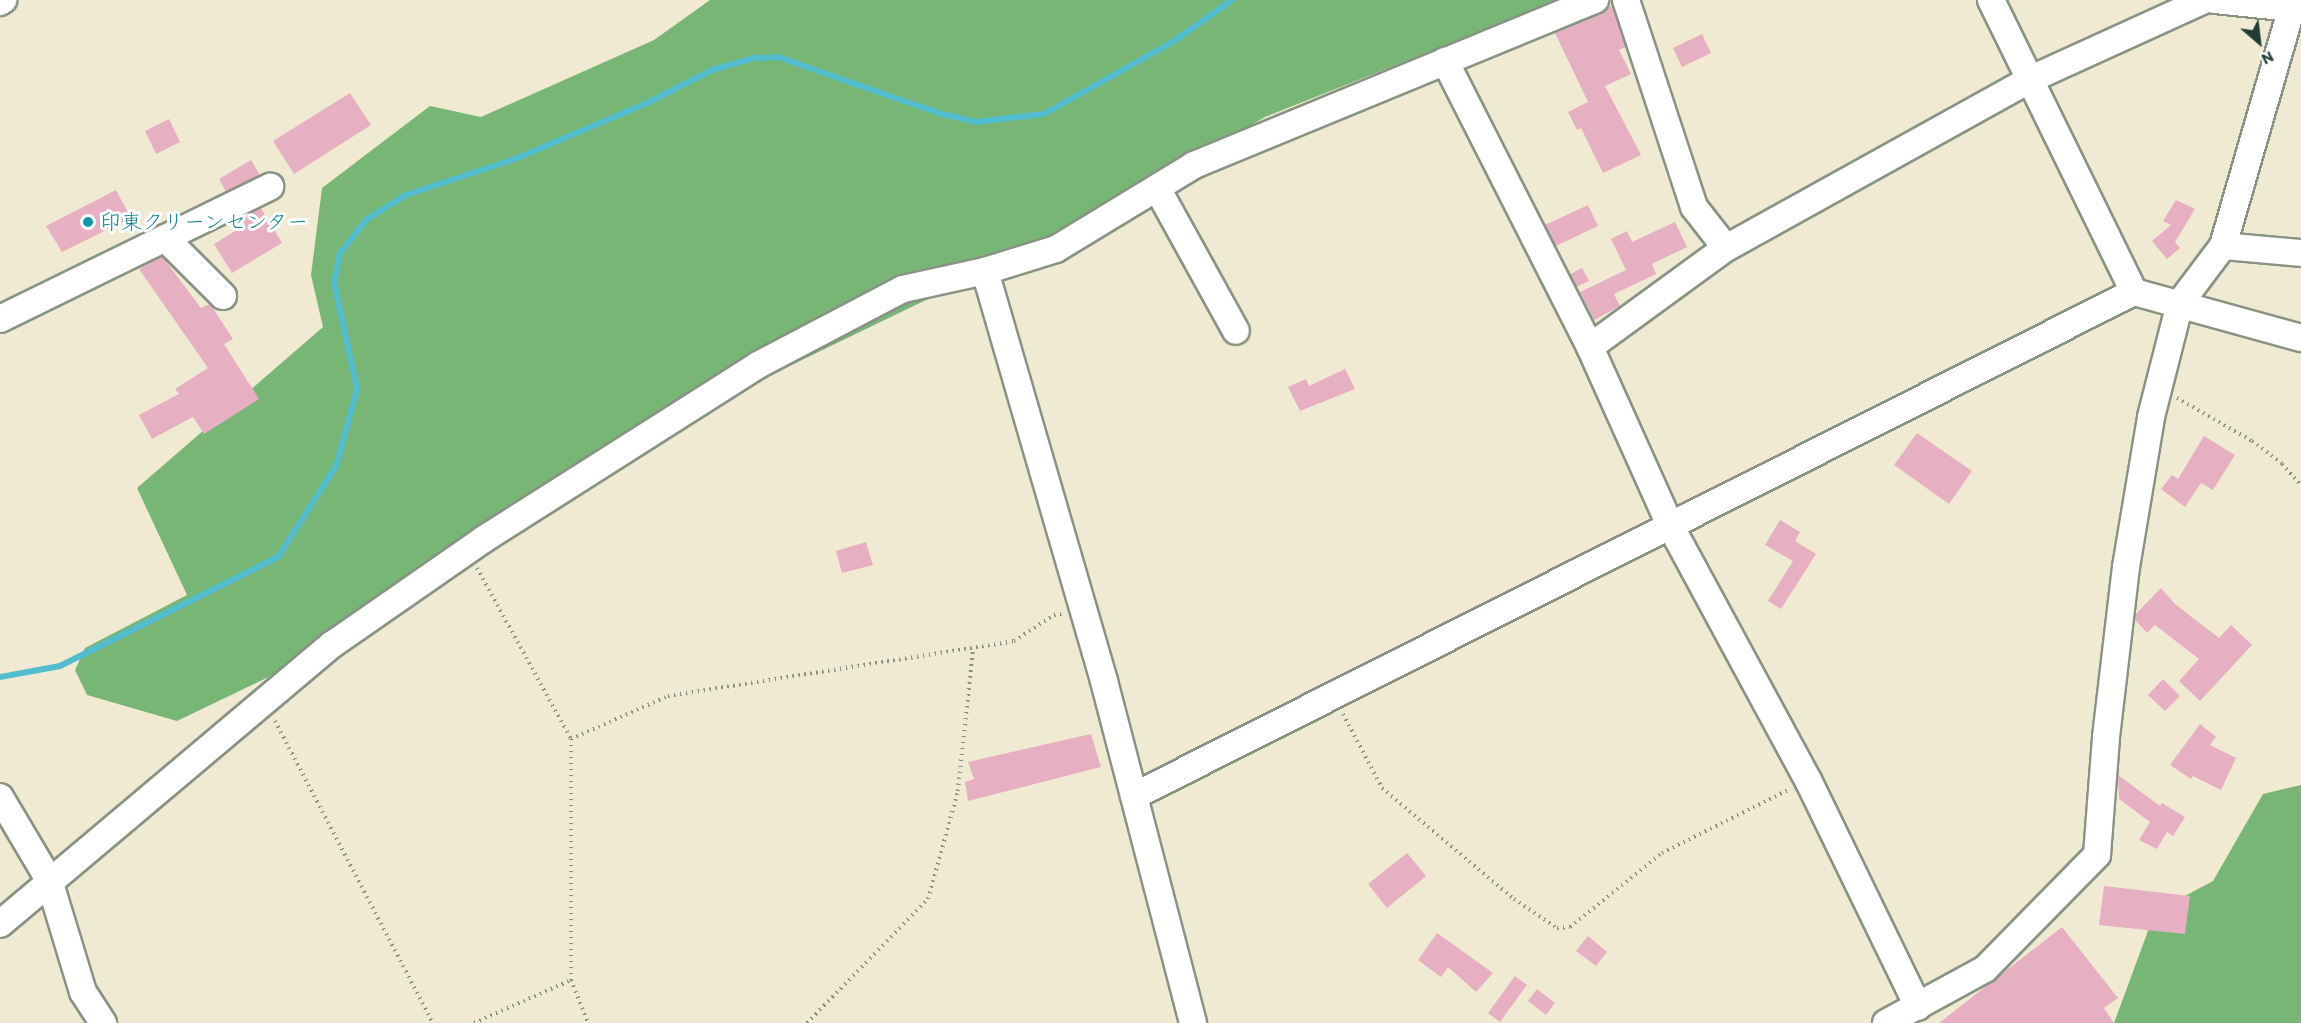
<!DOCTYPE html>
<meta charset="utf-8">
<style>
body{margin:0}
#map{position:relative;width:2301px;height:1023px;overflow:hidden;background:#f1ead2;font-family:Itim,"Klee One",sans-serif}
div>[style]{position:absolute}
.forest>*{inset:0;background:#78b676}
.stream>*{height:6px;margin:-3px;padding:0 3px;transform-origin:3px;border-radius:3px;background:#52bdce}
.building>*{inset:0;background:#e6b0c2}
.path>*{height:4px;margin-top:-2px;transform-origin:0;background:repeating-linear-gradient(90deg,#889483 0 1.5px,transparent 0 6px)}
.roads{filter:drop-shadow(2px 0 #889483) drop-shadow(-2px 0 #889483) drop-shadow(0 2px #889483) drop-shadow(0 -2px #889483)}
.minor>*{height:26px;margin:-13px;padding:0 13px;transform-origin:13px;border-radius:13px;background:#fff}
.dots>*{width:16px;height:16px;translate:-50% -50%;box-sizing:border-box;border:3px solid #fff;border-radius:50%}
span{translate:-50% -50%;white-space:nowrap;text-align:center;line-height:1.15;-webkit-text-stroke:6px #fff;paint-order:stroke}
.culture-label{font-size:21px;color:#0d838f}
.left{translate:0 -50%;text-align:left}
.north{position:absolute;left:2229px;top:12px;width:60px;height:60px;-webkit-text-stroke:4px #fff;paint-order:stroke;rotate:152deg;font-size:16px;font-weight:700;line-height:24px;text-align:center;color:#1f3d34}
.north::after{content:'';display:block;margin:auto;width:21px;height:27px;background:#1f3d34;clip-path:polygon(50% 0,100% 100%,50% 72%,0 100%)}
</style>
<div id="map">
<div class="forest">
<i style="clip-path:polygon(710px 0,1560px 0,1265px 117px,1075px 228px,607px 454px,323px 651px,177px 721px,87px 695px,75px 670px,85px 648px,187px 595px,137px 488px,323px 327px,311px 275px,322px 188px,430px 106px,481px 117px,654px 40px)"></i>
<i style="clip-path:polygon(2301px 785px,2301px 1023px,2114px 1023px,2155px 912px,2213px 881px,2263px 794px)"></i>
</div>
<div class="stream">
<i style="left:0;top:677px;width:61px;rotate:-10.4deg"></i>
<i style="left:60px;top:666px;width:244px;rotate:-26.6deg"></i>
<i style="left:278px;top:557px;width:108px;rotate:-57.5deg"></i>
<i style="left:336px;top:466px;width:80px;rotate:-74.7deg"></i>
<i style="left:357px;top:389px;width:108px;rotate:-102.2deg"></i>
<i style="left:334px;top:283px;width:31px;rotate:-79deg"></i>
<i style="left:340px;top:253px;width:43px;rotate:-51.5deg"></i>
<i style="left:367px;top:219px;width:46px;rotate:-31.6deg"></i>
<i style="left:406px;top:195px;width:115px;rotate:-18.3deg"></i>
<i style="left:515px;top:159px;width:146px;rotate:-23deg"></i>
<i style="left:649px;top:102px;width:71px;rotate:-26.9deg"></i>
<i style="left:712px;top:70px;width:44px;rotate:-15.9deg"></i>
<i style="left:754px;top:58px;width:24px;rotate:-2deg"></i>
<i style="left:778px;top:57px;width:174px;rotate:19.2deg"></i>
<i style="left:942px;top:114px;width:35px;rotate:13deg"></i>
<i style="left:976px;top:122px;width:68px;rotate:-6.7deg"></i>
<i style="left:1044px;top:114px;width:149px;rotate:-29.3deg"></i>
<i style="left:1174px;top:41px;width:71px;rotate:-35.3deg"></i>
</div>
<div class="building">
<i style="clip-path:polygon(1612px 6px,1626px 47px,1619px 50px,1631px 74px,1605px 86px,1641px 155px,1603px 173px,1581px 128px,1577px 130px,1568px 112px,1588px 102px,1555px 33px)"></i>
<i style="clip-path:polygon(1702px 34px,1711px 53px,1682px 67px,1673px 48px)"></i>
<i style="clip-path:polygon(350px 93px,371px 125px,294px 174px,273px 141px)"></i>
<i style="clip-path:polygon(169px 119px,180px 142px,156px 154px,145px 131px)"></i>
<i style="clip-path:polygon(251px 160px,260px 175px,226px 192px,219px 179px)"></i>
<i style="clip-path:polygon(116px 190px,131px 218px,62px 252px,46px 226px)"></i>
<i style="clip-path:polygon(2176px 200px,2195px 209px,2175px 242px,2180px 248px,2167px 259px,2152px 241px,2171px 225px,2163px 221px)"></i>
<i style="clip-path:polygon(1588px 205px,1598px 226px,1556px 246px,1545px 225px)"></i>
<i style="clip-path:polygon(261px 208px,282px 243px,232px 273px,214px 244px,245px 225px,241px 218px)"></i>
<i style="clip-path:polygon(1675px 222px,1687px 247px,1652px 264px,1656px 274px,1614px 294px,1620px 306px,1594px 320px,1580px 292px,1626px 270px,1611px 239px,1627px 231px,1632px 242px)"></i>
<i style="clip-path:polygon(162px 256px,201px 308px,210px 304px,233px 339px,224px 344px,259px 399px,204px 434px,193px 417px,152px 439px,139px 415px,179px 394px,175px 389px,208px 368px,139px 269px)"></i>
<i style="clip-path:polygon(1582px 268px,1589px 281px,1576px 287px,1570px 274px)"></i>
<i style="clip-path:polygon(1345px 369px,1355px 389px,1300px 411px,1288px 387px,1306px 379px,1309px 386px)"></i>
<i style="clip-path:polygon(1917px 433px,1972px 471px,1949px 504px,1894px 465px)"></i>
<i style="clip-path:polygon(2204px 436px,2235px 455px,2213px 490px,2201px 483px,2185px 507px,2161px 489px,2172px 475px,2178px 479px)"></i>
<i style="clip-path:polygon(1780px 520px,1800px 532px,1795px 541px,1816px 554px,1781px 609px,1768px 601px,1793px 561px,1765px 545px)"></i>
<i style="clip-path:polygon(866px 542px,873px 565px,842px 573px,836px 551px)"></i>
<i style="clip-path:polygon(2161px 588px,2175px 604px,2219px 638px,2231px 625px,2252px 645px,2200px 701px,2179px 681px,2199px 659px,2155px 625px,2147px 633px,2135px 620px,2136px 614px)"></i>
<i style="clip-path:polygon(2163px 679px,2180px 696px,2165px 711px,2148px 695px)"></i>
<i style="clip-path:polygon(2200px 724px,2216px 737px,2210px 745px,2236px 758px,2221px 790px,2193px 776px,2191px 779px,2170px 765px)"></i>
<i style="clip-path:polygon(1091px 734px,1101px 767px,968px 801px,965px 782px,974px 779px,968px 762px)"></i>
<i style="clip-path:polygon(2118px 775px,2160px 806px,2162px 803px,2185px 817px,2173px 836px,2167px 832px,2157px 849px,2139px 840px,2150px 822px,2119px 799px)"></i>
<i style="clip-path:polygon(1407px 853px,1426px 876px,1387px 908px,1368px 884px)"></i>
<i style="clip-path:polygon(2104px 886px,2190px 896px,2185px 934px,2099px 925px)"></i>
<i style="clip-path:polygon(2062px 927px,2118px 998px,2104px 1008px,2114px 1023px,1939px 1023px)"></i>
<i style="clip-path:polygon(1437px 933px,1493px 973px,1476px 992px,1448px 967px,1441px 977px,1418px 960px)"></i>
<i style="clip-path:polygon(1588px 936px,1607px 952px,1596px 966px,1576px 951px)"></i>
<i style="clip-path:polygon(1515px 976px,1527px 985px,1500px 1022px,1488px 1013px)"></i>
<i style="clip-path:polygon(1537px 989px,1555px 1003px,1546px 1015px,1528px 1001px)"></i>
</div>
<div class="path">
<i style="left:2177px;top:398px;width:86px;rotate:29.8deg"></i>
<i style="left:2252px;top:441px;width:38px;rotate:37deg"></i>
<i style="left:2282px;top:464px;width:28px;rotate:48deg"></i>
<i style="left:477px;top:568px;width:195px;rotate:61.2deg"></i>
<i style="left:571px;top:739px;width:241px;rotate:90deg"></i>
<i style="left:571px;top:980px;width:46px;rotate:68.4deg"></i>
<i style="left:1343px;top:714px;width:84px;rotate:62.2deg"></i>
<i style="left:1382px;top:788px;width:172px;rotate:40.1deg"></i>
<i style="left:1514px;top:899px;width:52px;rotate:34deg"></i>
<i style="left:1557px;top:928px;width:13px;rotate:-4deg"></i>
<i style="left:1570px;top:927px;width:118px;rotate:-38.8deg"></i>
<i style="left:1662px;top:853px;width:141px;rotate:-26.6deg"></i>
<i style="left:275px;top:721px;width:341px;rotate:62.4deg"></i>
<i style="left:571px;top:739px;width:106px;rotate:-23.9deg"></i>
<i style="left:668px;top:696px;width:350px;rotate:-9deg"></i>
<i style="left:1014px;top:641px;width:48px;rotate:-33deg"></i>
<i style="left:1054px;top:615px;width:8px;rotate:-7deg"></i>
<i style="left:474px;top:1023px;width:106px;rotate:-23.9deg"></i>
<i style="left:807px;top:1023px;width:173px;rotate:-45.7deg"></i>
<i style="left:928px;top:899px;width:112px;rotate:-74.5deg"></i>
<i style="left:958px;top:791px;width:143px;rotate:-84deg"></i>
</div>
<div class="roads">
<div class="minor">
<i style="left:1626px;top:0;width:218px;rotate:71.8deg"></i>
<i style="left:1694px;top:207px;width:52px;rotate:52deg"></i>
<i style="left:1726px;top:248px;width:349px;rotate:-29deg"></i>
<i style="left:2031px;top:79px;width:190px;rotate:-24.5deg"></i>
<i style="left:1991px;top:0;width:325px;rotate:63.9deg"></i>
<i style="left:2215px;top:0;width:86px;rotate:6deg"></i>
<i style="left:0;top:2px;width:4px;rotate:-34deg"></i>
<i style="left:1445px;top:61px;width:321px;rotate:63.1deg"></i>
<i style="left:1590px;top:347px;width:195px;rotate:65.8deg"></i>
<i style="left:1670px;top:525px;width:290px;rotate:61.6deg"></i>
<i style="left:1808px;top:780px;width:252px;rotate:64.1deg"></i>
<i style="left:1157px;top:188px;width:163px;rotate:61.1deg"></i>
<i style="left:165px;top:238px;width:82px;rotate:45deg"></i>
<i style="left:2223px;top:246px;width:78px;rotate:5.1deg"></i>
<i style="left:985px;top:271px;width:427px;rotate:73.8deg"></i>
<i style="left:1104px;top:681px;width:353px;rotate:75.4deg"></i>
<i style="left:0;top:319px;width:301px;rotate:-26.1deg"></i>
<i style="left:1590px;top:347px;width:168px;rotate:-36.1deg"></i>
<i style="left:1134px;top:796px;width:1120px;rotate:-26.75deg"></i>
<i style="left:2134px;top:292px;width:173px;rotate:15.4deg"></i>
<i style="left:0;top:797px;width:96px;rotate:59.4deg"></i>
<i style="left:49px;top:880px;width:117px;rotate:73.1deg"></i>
<i style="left:83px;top:992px;width:37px;rotate:57deg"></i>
<i style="left:0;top:924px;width:435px;rotate:-40.1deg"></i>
<i style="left:333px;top:644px;width:184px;rotate:-34.8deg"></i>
<i style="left:484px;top:539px;width:325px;rotate:-32.4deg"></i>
<i style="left:758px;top:365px;width:164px;rotate:-27.7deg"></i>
<i style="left:903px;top:289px;width:84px;rotate:-12.4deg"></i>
<i style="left:985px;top:271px;width:74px;rotate:-17.2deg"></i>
<i style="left:1056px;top:249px;width:162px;rotate:-31.3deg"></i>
<i style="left:1194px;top:165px;width:434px;rotate:-22.4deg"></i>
<i style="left:1886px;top:1023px;width:113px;rotate:-28.6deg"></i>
<i style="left:1985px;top:969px;width:160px;rotate:-45.5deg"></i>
<i style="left:2097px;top:855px;width:118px;rotate:-85.6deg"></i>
<i style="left:2106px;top:737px;width:171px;rotate:-83.3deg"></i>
<i style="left:2126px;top:567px;width:152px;rotate:-80.5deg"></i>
<i style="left:2151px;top:417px;width:118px;rotate:-75.7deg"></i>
<i style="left:2180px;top:303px;width:71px;rotate:-53deg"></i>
<i style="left:2223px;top:246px;width:256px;rotate:-73.9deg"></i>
</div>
</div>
<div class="dots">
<i style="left:88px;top:222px;background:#0f9aa8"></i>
</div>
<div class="culture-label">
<span class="left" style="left:100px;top:222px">印東クリーンセンター</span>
</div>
<div class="north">N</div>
</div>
